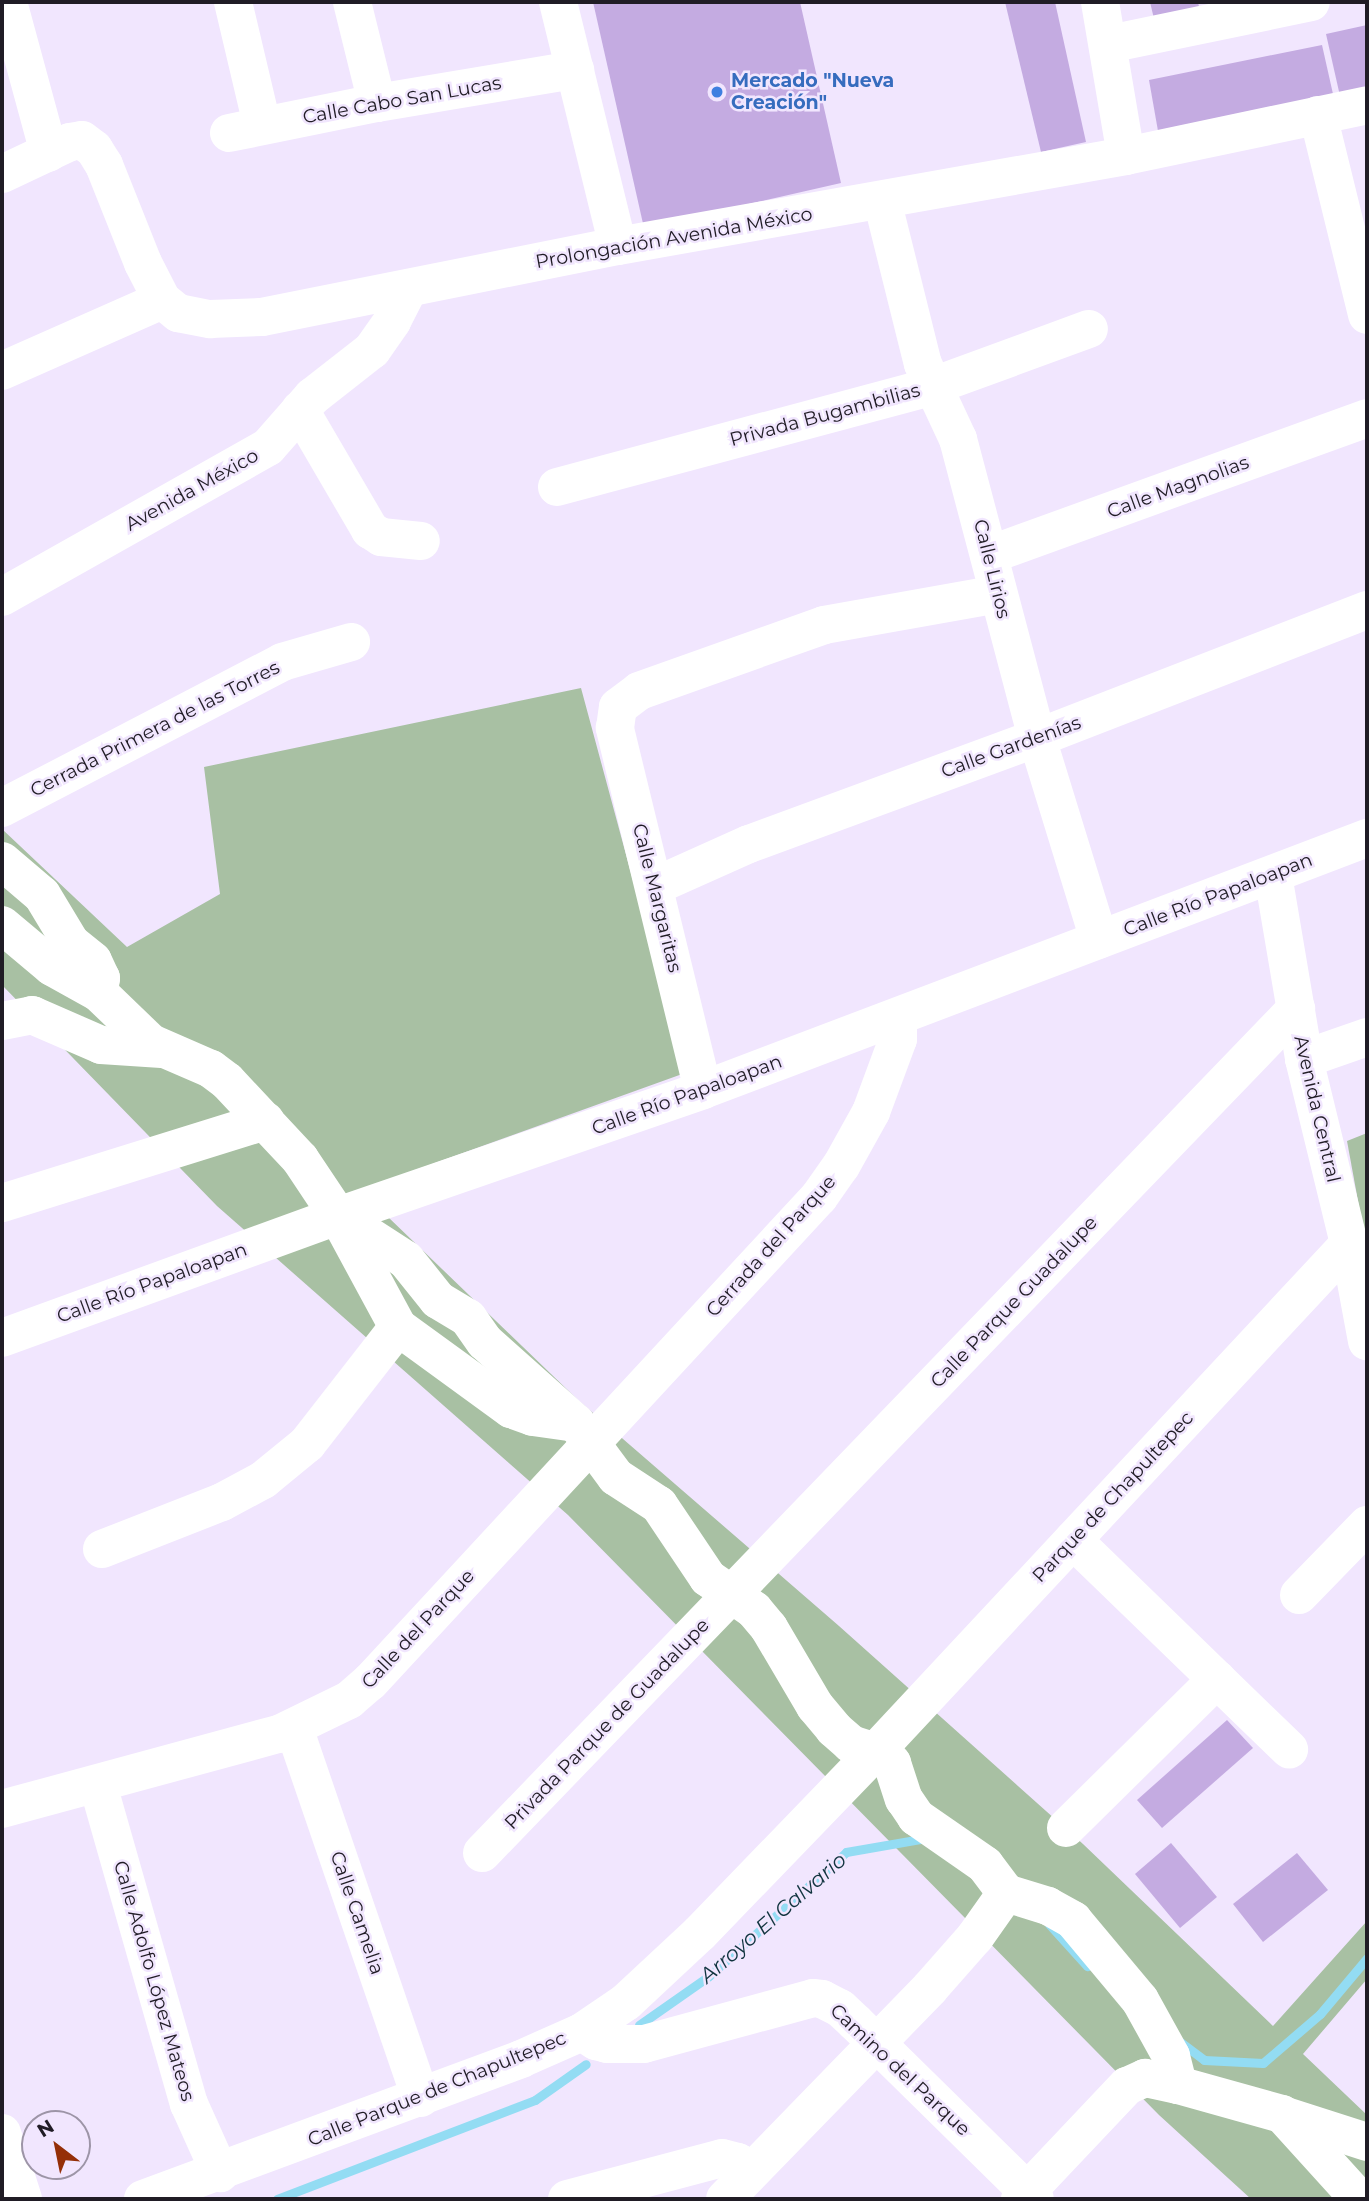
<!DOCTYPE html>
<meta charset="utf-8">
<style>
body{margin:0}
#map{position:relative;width:1369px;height:2201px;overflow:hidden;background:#f1e6fe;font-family:Montserrat,sans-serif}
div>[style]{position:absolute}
.green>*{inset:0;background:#a8c0a3}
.stream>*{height:9px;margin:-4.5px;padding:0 4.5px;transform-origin:4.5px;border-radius:4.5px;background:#93dcf3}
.building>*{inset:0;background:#c4abe1}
.minor>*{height:38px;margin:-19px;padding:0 19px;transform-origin:19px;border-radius:19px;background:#fff}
.dots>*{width:19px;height:19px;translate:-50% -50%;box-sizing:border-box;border:4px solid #f1e6fe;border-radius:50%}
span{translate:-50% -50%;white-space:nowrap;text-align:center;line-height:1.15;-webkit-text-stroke:5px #f1e6fe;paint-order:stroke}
.shop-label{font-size:19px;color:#366cbe;font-weight:700}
.left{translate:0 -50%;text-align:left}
.street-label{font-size:19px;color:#201c25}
.water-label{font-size:21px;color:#10333e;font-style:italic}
.frame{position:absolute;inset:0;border:4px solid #201c25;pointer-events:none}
.north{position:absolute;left:21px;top:2110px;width:70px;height:70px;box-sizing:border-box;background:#f1e6fe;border:2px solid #9d95a7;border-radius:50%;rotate:328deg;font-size:19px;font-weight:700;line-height:28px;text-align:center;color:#201c25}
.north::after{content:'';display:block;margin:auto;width:24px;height:32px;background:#952f08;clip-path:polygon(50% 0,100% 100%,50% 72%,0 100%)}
</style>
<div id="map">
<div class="green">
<i style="clip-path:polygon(581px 688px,685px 1073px,360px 1190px,578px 1400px,839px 1626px,1083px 1844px,1273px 2026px,1367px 1921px,1367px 1979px,1303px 2054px,1367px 2115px,1367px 2199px,1251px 2199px,1159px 2115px,568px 1515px,217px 1206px,2px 985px,2px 829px,127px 947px,220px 894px,204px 767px)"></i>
<i style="clip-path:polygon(1367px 1133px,1367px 1250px,1347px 1141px)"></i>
</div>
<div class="stream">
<i style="left:1049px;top:1924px;width:57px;rotate:47.9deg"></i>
<i style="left:639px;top:2025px;width:85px;rotate:-35deg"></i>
<i style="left:709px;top:1976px;width:185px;rotate:-42.1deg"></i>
<i style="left:846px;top:1852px;width:81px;rotate:-9.9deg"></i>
<i style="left:1179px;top:2041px;width:31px;rotate:37deg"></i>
<i style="left:1204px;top:2060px;width:59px;rotate:2.9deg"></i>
<i style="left:1263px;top:2063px;width:75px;rotate:-40.7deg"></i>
<i style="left:1320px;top:2014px;width:73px;rotate:-50deg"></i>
<i style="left:277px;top:2199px;width:276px;rotate:-21deg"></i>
<i style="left:535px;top:2100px;width:62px;rotate:-35.2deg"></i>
</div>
<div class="building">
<i style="clip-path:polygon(593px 2px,800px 2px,841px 183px,644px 228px)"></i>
<i style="clip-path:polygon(1005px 2px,1055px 2px,1086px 142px,1041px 152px)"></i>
<i style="clip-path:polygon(1150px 2px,1198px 2px,1200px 12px,1155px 23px)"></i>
<i style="clip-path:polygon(1367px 25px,1367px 89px,1340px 96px,1326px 34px)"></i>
<i style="clip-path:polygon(1322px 45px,1333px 94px,1158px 131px,1149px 80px)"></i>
<i style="clip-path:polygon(1227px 1720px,1253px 1748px,1162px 1828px,1137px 1800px)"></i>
<i style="clip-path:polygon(1171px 1843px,1217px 1897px,1180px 1928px,1135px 1874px)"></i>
<i style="clip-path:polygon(1297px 1853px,1328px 1890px,1263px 1942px,1233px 1904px)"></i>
</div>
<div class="minor">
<i style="left:8px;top:2px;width:156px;rotate:74.8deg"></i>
<i style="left:233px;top:2px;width:126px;rotate:76.7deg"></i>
<i style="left:352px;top:2px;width:104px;rotate:76.1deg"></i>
<i style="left:558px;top:2px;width:251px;rotate:76.2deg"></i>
<i style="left:1100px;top:2px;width:156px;rotate:80.4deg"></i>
<i style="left:1109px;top:44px;width:206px;rotate:-11.7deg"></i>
<i style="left:1318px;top:115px;width:206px;rotate:76.2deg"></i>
<i style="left:229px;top:133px;width:151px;rotate:-11.5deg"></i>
<i style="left:377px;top:103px;width:201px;rotate:-9.5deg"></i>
<i style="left:2px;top:174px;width:75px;rotate:-25.2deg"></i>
<i style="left:70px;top:142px;width:12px;rotate:-9deg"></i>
<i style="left:82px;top:140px;width:15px;rotate:37deg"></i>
<i style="left:94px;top:149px;width:19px;rotate:58deg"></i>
<i style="left:104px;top:165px;width:105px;rotate:68.3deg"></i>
<i style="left:143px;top:263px;width:42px;rotate:62.8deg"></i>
<i style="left:162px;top:300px;width:21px;rotate:39deg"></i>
<i style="left:178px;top:313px;width:33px;rotate:11deg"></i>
<i style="left:210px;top:319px;width:52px;rotate:-2.2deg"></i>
<i style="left:262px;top:317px;width:363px;rotate:-11.3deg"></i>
<i style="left:618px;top:246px;width:516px;rotate:-10.05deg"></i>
<i style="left:1126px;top:156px;width:246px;rotate:-11.9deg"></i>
<i style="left:882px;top:200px;width:169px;rotate:76deg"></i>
<i style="left:923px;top:364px;width:83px;rotate:65deg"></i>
<i style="left:958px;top:439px;width:309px;rotate:75.2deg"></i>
<i style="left:1037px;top:738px;width:211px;rotate:72.9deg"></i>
<i style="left:2px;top:371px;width:175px;rotate:-23.9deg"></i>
<i style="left:300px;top:410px;width:139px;rotate:59.7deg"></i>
<i style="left:370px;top:530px;width:13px;rotate:32deg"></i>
<i style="left:381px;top:537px;width:40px;rotate:5.7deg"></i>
<i style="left:557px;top:487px;width:389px;rotate:-15deg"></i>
<i style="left:933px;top:386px;width:166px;rotate:-20.1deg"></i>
<i style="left:989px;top:555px;width:402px;rotate:-19.9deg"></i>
<i style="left:2px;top:597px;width:305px;rotate:-29.4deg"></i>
<i style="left:268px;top:447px;width:67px;rotate:-48.7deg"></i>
<i style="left:312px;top:397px;width:76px;rotate:-38.1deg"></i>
<i style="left:372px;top:350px;width:35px;rotate:-55deg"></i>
<i style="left:392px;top:321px;width:37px;rotate:-63deg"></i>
<i style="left:2px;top:808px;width:316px;rotate:-27.5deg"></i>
<i style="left:282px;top:662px;width:72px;rotate:-16.2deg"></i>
<i style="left:2px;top:861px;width:52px;rotate:40.4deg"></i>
<i style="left:42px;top:895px;width:56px;rotate:58.9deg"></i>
<i style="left:71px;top:943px;width:28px;rotate:39deg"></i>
<i style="left:93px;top:961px;width:19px;rotate:65deg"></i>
<i style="left:101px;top:978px;width:15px;rotate:98deg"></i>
<i style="left:1273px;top:875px;width:187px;rotate:80.4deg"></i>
<i style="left:1304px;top:1059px;width:190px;rotate:76.3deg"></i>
<i style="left:1349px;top:1244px;width:99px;rotate:79.5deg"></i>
<i style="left:655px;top:886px;width:103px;rotate:-24.1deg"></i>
<i style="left:749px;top:844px;width:307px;rotate:-20.2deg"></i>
<i style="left:1037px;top:738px;width:354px;rotate:-21.2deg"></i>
<i style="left:2px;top:925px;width:65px;rotate:40deg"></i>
<i style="left:52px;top:967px;width:54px;rotate:29deg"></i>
<i style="left:99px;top:993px;width:72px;rotate:43.9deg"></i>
<i style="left:151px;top:1043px;width:65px;rotate:23.4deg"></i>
<i style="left:211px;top:1069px;width:20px;rotate:37deg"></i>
<i style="left:227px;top:1081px;width:107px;rotate:46.9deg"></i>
<i style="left:300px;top:1159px;width:69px;rotate:56.3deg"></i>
<i style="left:338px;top:1216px;width:81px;rotate:32.9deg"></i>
<i style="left:406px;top:1260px;width:51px;rotate:51.3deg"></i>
<i style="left:438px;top:1300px;width:35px;rotate:31deg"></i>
<i style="left:468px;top:1318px;width:29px;rotate:55deg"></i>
<i style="left:485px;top:1342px;width:122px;rotate:41.7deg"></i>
<i style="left:576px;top:1423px;width:67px;rotate:53.5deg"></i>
<i style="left:616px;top:1477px;width:51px;rotate:33.1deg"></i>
<i style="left:659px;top:1505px;width:88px;rotate:56.1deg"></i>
<i style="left:708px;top:1578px;width:56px;rotate:34.8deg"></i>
<i style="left:754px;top:1610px;width:23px;rotate:50deg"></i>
<i style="left:769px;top:1628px;width:91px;rotate:59.5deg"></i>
<i style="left:815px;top:1706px;width:30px;rotate:50deg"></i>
<i style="left:834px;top:1729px;width:23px;rotate:41deg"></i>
<i style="left:851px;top:1744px;width:36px;rotate:18deg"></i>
<i style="left:885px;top:1755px;width:11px;rotate:49deg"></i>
<i style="left:892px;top:1763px;width:38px;rotate:72deg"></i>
<i style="left:904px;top:1799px;width:22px;rotate:56deg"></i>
<i style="left:916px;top:1817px;width:84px;rotate:34.8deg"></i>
<i style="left:985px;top:1865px;width:35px;rotate:53deg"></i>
<i style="left:1006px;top:1893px;width:44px;rotate:17.2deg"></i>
<i style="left:1048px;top:1906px;width:29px;rotate:29deg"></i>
<i style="left:1073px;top:1920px;width:104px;rotate:50.1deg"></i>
<i style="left:1140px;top:2000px;width:64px;rotate:61deg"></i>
<i style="left:1171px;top:2056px;width:30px;rotate:76deg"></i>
<i style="left:1178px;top:2085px;width:108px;rotate:15.6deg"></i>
<i style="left:1282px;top:2114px;width:115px;rotate:47.8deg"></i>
<i style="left:2px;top:1021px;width:31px;rotate:-11deg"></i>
<i style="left:32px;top:1015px;width:75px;rotate:23.5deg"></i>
<i style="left:101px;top:1045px;width:61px;rotate:3.8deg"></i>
<i style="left:1304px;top:1059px;width:67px;rotate:-19.2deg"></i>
<i style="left:703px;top:1090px;width:373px;rotate:-103.7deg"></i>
<i style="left:615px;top:728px;width:21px;rotate:-82deg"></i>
<i style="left:618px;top:707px;width:26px;rotate:-37deg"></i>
<i style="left:639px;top:691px;width:196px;rotate:-19.6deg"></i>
<i style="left:824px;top:625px;width:177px;rotate:-10.1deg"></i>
<i style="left:2px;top:1203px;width:276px;rotate:-17.3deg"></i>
<i style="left:339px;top:1218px;width:124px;rotate:61.6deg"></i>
<i style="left:398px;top:1327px;width:140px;rotate:36deg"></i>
<i style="left:511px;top:1409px;width:23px;rotate:20deg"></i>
<i style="left:533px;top:1417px;width:43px;rotate:7.9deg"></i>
<i style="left:2px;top:1338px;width:357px;rotate:-20deg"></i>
<i style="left:338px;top:1216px;width:386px;rotate:-19deg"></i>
<i style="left:703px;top:1090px;width:710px;rotate:-20.78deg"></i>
<i style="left:1073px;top:1540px;width:301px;rotate:44.1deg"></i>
<i style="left:102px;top:1549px;width:129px;rotate:-21.4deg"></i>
<i style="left:222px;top:1502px;width:47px;rotate:-28.2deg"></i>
<i style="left:263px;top:1480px;width:57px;rotate:-39.3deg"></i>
<i style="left:307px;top:1444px;width:148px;rotate:-52.1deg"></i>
<i style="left:1299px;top:1595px;width:98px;rotate:-45.8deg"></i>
<i style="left:294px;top:1728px;width:391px;rotate:71.1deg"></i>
<i style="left:98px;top:1785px;width:332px;rotate:74.1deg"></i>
<i style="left:189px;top:2104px;width:76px;rotate:65.8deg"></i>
<i style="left:2px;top:1809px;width:287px;rotate:-15.2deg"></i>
<i style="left:279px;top:1734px;width:78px;rotate:-25.9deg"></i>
<i style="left:349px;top:1700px;width:28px;rotate:-41deg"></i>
<i style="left:370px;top:1682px;width:661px;rotate:-47.21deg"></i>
<i style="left:819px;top:1197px;width:38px;rotate:-55deg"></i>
<i style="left:841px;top:1166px;width:62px;rotate:-60.9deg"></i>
<i style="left:871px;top:1112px;width:78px;rotate:-69.7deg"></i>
<i style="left:898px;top:1039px;width:21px;rotate:-90deg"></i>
<i style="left:1066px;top:1828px;width:212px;rotate:-44.6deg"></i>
<i style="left:482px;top:1853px;width:1173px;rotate:-46.04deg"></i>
<i style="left:582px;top:2032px;width:17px;rotate:33deg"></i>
<i style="left:596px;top:2041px;width:11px;rotate:15deg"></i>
<i style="left:607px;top:2044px;width:37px"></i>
<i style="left:644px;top:2044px;width:175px;rotate:-15.2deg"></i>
<i style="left:813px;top:1998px;width:9px;rotate:6deg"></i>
<i style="left:822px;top:1999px;width:20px;rotate:27deg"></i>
<i style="left:840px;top:2008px;width:21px;rotate:43deg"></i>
<i style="left:855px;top:2022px;width:252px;rotate:44.5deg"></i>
<i style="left:1286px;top:2116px;width:85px;rotate:17.8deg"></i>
<i style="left:2px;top:2133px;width:69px;rotate:72.3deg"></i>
<i style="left:143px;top:2199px;width:403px;rotate:-20.3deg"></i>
<i style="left:521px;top:2059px;width:67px;rotate:-23.9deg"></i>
<i style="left:582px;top:2032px;width:53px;rotate:-34.3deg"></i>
<i style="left:626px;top:2002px;width:101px;rotate:-43deg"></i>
<i style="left:700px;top:1933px;width:255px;rotate:-46deg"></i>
<i style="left:877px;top:1750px;width:692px;rotate:-46.99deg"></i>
<i style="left:567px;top:2199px;width:160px;rotate:-14.8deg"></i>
<i style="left:722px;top:2158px;width:16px;rotate:14deg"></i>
<i style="left:738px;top:2162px;width:16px;rotate:35deg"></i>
<i style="left:725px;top:2199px;width:294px;rotate:-45.8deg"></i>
<i style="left:930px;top:1988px;width:68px;rotate:-48.6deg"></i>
<i style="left:975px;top:1937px;width:54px;rotate:-54.8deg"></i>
<i style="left:1020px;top:2199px;width:156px;rotate:-46.6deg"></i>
<i style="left:1127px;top:2086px;width:20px;rotate:-24deg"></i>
<i style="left:1145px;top:2078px;width:34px;rotate:12deg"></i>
</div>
<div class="dots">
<i style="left:717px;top:92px;background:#3f7fe0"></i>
</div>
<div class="shop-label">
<span class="left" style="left:731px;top:92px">Mercado "Nueva<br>Creación"</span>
</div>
<div class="street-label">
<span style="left:402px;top:100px;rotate:-10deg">Calle Cabo San Lucas</span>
<span style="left:674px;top:238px;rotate:-10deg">Prolongación Avenida México</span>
<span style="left:825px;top:415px;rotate:-15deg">Privada Bugambilias</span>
<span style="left:1178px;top:487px;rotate:-20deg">Calle Magnolias</span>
<span style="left:192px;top:490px;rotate:-29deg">Avenida México</span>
<span style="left:992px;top:569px;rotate:76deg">Calle Lirios</span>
<span style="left:155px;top:729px;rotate:-27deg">Cerrada Primera de las Torres</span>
<span style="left:1011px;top:747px;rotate:-20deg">Calle Gardenías</span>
<span style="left:1218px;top:895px;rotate:-21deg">Calle Río Papaloapan</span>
<span style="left:657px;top:898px;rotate:76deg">Calle Margaritas</span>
<span style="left:687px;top:1095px;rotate:-20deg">Calle Río Papaloapan</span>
<span style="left:1317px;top:1109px;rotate:77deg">Avenida Central</span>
<span style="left:771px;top:1246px;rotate:-48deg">Cerrada del Parque</span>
<span style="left:152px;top:1283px;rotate:-20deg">Calle Río Papaloapan</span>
<span style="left:1014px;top:1302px;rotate:-46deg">Calle Parque Guadalupe</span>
<span style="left:1113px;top:1497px;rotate:-47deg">Parque de Chapultepec</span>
<span style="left:418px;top:1629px;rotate:-47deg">Calle del Parque</span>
<span style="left:607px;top:1724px;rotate:-46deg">Privada Parque de Guadalupe</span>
<span style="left:357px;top:1913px;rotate:71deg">Calle Camelia</span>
<span style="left:154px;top:1981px;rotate:74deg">Calle Adolfo López Mateos</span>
<span style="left:900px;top:2070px;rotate:43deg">Camino del Parque</span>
<span style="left:437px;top:2089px;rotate:-22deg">Calle Parque de Chapultepec</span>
</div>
<div class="water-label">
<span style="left:773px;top:1918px;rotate:-41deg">Arroyo El Calvario</span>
</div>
<div class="frame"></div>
<div class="north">N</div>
</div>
